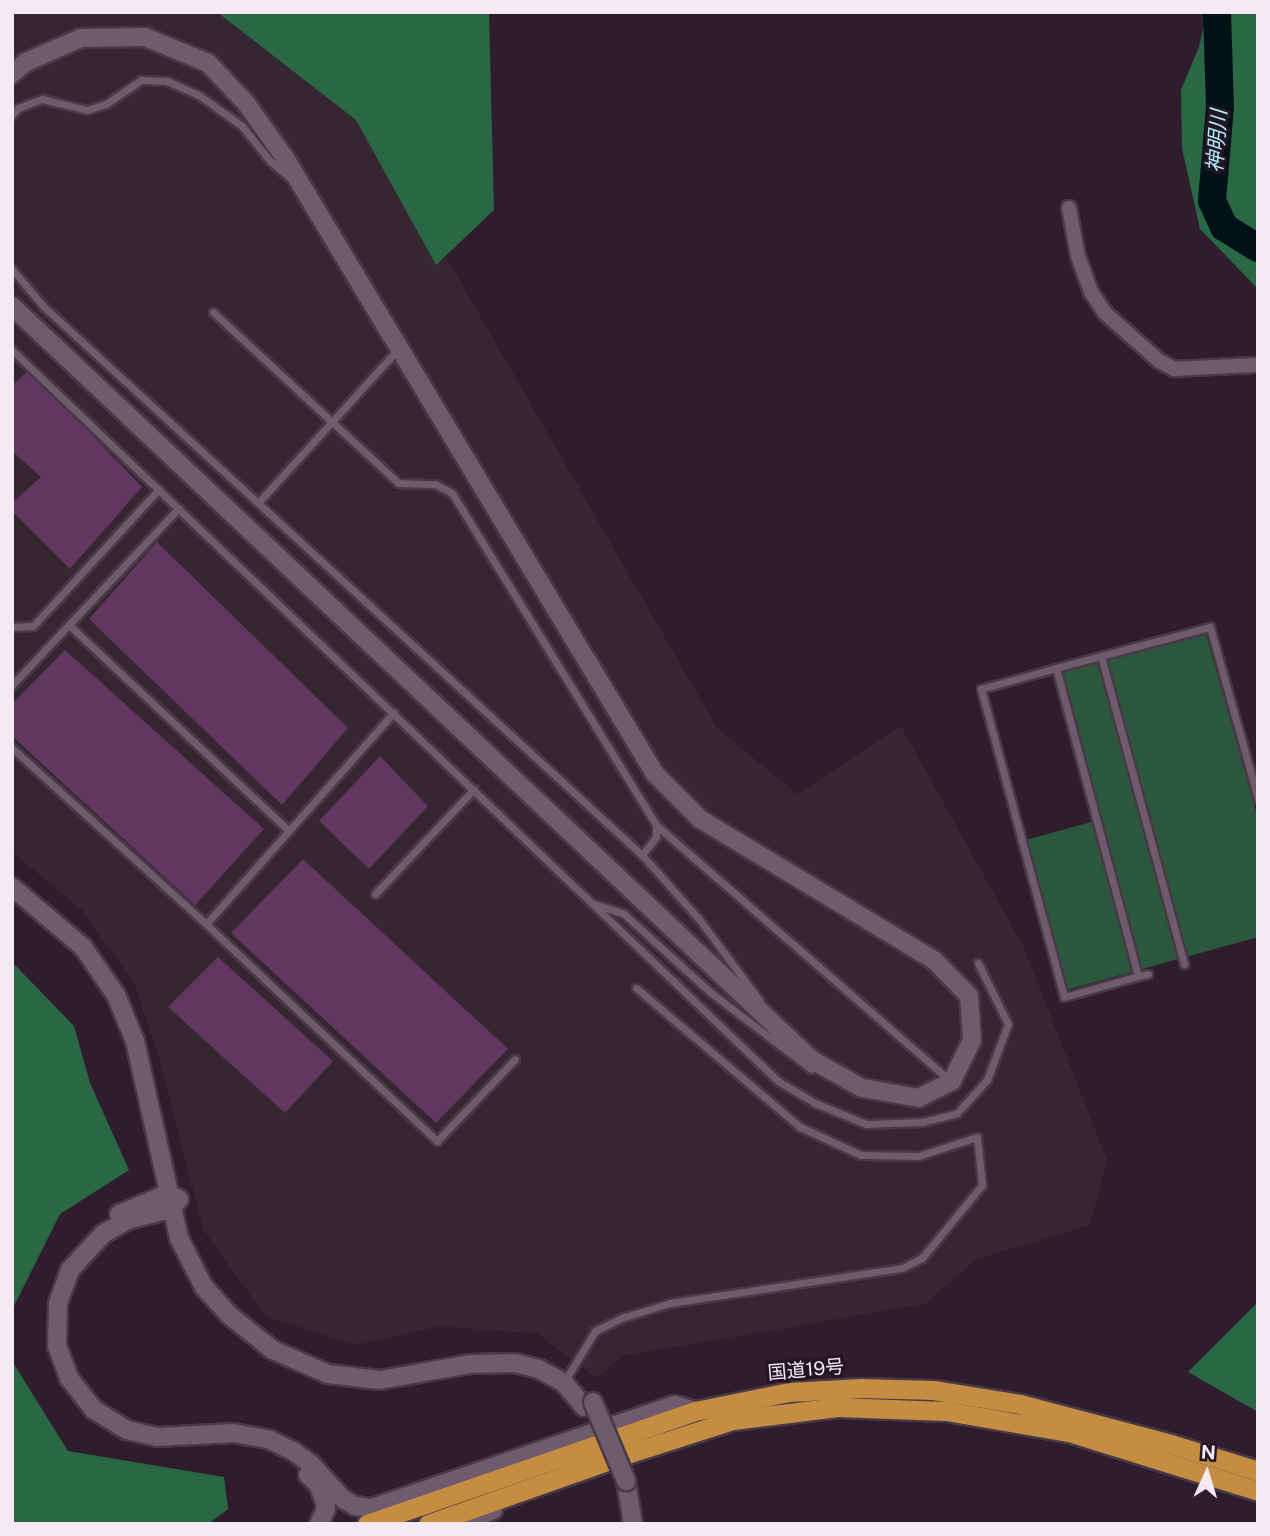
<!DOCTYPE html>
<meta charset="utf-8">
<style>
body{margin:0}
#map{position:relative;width:1270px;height:1536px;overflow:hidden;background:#2f1d2e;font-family:"Public Sans","Noto Sans JP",sans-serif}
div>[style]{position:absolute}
.industrial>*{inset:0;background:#352632}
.green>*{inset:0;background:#2b573d}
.forest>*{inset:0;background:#2a6745}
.river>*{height:28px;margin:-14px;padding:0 14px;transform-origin:14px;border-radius:14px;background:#001215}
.building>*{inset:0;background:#62375f}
.roads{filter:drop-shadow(2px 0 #483947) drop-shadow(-2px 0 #483947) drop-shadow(0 2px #483947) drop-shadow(0 -2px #483947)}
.service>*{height:7px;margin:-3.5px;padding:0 3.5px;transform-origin:3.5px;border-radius:3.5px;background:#705a6d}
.minor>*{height:14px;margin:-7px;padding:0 7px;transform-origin:7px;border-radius:7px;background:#705a6d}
.tertiary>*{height:18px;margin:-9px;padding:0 9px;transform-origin:9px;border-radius:9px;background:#705a6d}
.trunk>*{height:19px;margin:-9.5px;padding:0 9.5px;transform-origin:9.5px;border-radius:9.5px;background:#c48d42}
.bridges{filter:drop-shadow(2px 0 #483947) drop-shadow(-2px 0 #483947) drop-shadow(0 2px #483947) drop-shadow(0 -2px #483947)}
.tertiary-bridge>*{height:18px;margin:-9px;padding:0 9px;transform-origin:9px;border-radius:9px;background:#705a6d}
span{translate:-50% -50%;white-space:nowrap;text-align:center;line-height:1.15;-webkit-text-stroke:6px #251424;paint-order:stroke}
.street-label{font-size:19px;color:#f5e9f3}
.water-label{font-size:21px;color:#adf1f9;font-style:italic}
.frame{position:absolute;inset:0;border:14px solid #f5e9f3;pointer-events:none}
.north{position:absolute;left:1172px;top:1438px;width:70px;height:70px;-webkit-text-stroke:5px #251424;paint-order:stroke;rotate:4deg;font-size:19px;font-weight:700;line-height:28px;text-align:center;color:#f5e9f3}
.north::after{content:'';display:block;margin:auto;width:24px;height:32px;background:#f5e9f3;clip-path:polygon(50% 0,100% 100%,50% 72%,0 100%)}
</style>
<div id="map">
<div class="industrial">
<i style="clip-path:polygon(12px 12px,259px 12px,360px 107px,717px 728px,797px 794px,901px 726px,1024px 948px,1107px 1160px,1090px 1225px,977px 1259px,925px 1304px,621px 1356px,597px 1378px,538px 1334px,440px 1326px,357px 1345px,266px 1317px,203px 1229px,160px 1060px,134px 983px,82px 910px,12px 852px)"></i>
</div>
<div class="green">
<i style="clip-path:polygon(1206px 635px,1258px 818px,1258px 937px,1066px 990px,1026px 840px,1102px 819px,1063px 671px)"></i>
</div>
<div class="forest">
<i style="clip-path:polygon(217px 12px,489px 12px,494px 210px,436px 265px,356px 120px)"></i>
<i style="clip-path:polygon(1207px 12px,1258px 12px,1258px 289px,1200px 229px,1182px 148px,1181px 90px,1199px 47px)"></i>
<i style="clip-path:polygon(12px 962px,74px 1026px,90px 1083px,129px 1170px,60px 1214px,12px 1310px)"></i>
<i style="clip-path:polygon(1258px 1302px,1258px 1412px,1188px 1372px)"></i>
<i style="clip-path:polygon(12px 1361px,68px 1451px,224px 1477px,228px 1509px,208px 1524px,12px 1524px)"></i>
</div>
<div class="river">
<i style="left:1217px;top:12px;width:95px;rotate:88.2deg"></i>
<i style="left:1220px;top:107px;width:94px;rotate:94.9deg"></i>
<i style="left:1212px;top:201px;width:29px;rotate:65deg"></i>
<i style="left:1224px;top:227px;width:40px;rotate:32deg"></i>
</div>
<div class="building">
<i style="clip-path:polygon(29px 370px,142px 487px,70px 569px,12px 511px,12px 503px,41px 477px,12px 451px,12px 386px)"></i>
<i style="clip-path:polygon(157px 542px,348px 728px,282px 805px,89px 619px)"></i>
<i style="clip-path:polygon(65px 650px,264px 829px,195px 905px,12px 736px,12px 704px)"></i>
<i style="clip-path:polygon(380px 756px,428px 806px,369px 869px,319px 821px)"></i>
<i style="clip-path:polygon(303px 859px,508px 1049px,436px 1123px,231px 933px)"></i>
<i style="clip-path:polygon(218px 957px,333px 1061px,285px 1113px,168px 1007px)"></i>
</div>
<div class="roads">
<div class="service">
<i style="left:12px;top:115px;width:9px;rotate:-49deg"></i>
<i style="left:18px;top:108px;width:26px;rotate:-21deg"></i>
<i style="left:42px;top:99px;width:46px;rotate:13.7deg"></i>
<i style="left:87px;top:110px;width:20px;rotate:-18deg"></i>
<i style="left:106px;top:104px;width:42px;rotate:-34.4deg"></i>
<i style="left:141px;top:80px;width:26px;rotate:2deg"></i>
<i style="left:167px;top:81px;width:36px;rotate:24deg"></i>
<i style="left:200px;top:96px;width:52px;rotate:35.5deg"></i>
<i style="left:242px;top:126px;width:45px;rotate:51.3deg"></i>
<i style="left:270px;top:161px;width:26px;rotate:40deg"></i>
<i style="left:12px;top:269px;width:48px;rotate:50deg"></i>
<i style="left:43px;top:306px;width:813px;rotate:42.51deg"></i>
<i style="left:642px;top:855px;width:86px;rotate:48.3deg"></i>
<i style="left:699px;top:919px;width:102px;rotate:53.4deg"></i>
<i style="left:213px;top:312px;width:252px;rotate:42.7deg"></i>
<i style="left:398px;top:483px;width:37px;rotate:2deg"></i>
<i style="left:435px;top:484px;width:19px;rotate:28deg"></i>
<i style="left:452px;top:493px;width:390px;rotate:58.4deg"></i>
<i style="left:656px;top:825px;width:12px;rotate:90deg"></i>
<i style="left:656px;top:837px;width:23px;rotate:128deg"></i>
<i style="left:12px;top:350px;width:1059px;rotate:43.66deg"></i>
<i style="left:778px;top:1081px;width:43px;rotate:30.7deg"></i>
<i style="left:815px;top:1103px;width:55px;rotate:22.4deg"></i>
<i style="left:866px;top:1124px;width:56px;rotate:-2deg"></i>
<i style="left:922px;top:1122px;width:36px;rotate:-14deg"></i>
<i style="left:957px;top:1113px;width:45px;rotate:-47.7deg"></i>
<i style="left:987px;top:1080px;width:60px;rotate:-69.4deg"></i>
<i style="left:1008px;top:1024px;width:68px;rotate:-116.2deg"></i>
<i style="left:258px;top:503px;width:210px;rotate:-47.7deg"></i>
<i style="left:69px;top:625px;width:301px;rotate:43.1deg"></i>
<i style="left:12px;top:627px;width:21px;rotate:-3deg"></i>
<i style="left:33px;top:626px;width:186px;rotate:-47.4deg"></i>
<i style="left:1101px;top:656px;width:319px;rotate:74.9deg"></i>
<i style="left:1056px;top:668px;width:78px;rotate:164.4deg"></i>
<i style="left:981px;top:689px;width:319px;rotate:74.9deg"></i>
<i style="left:1064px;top:997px;width:77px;rotate:-15.8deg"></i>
<i style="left:12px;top:685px;width:243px;rotate:-46.7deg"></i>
<i style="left:12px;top:748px;width:262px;rotate:42.2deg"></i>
<i style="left:206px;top:924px;width:317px;rotate:43.2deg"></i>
<i style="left:437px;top:1141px;width:113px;rotate:-46.4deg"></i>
<i style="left:656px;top:825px;width:391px;rotate:41deg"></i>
<i style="left:375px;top:894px;width:144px;rotate:-46.7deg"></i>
<i style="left:594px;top:904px;width:32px;rotate:18deg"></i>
<i style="left:624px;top:914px;width:116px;rotate:42.2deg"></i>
<i style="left:710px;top:992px;width:127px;rotate:37.3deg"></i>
<i style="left:206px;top:924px;width:283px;rotate:-48.4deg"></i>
<i style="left:1148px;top:974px;width:10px;rotate:169deg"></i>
<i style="left:1138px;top:976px;width:319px;rotate:-104.9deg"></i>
<i style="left:1056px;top:668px;width:159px;rotate:-14.9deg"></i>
<i style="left:1210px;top:627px;width:179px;rotate:74.4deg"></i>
<i style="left:564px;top:1382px;width:60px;rotate:-58.7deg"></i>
<i style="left:595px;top:1331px;width:32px;rotate:-26deg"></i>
<i style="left:624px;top:1317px;width:48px;rotate:-16.9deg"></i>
<i style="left:670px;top:1303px;width:235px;rotate:-8.6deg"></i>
<i style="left:902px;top:1268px;width:22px;rotate:-27deg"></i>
<i style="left:922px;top:1258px;width:94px;rotate:-50.6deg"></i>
<i style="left:982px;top:1185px;width:48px;rotate:-95.9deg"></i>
<i style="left:977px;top:1137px;width:62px;rotate:162.1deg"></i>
<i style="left:918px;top:1156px;width:57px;rotate:-179deg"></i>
<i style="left:861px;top:1155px;width:67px;rotate:-155.3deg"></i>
<i style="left:800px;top:1127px;width:215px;rotate:-139.7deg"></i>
</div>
<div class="minor">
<i style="left:1069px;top:208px;width:49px;rotate:79.4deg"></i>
<i style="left:1078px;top:256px;width:38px;rotate:70deg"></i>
<i style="left:1091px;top:292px;width:25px;rotate:56deg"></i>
<i style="left:1105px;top:313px;width:72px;rotate:41.6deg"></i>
<i style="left:1159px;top:361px;width:18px;rotate:27deg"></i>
<i style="left:1175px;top:369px;width:83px;rotate:-2.8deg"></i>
</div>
<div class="tertiary">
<i style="left:12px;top:74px;width:18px;rotate:-41deg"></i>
<i style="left:26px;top:62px;width:60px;rotate:-23.6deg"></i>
<i style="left:81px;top:38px;width:64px;rotate:-0.9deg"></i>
<i style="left:145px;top:37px;width:68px;rotate:22.4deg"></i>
<i style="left:208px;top:63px;width:55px;rotate:46.5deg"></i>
<i style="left:246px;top:103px;width:67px;rotate:54.7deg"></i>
<i style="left:285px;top:158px;width:719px;rotate:59.01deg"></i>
<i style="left:655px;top:774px;width:64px;rotate:45deg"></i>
<i style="left:700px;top:819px;width:273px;rotate:31.1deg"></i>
<i style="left:934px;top:960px;width:50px;rotate:45.8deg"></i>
<i style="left:969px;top:996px;width:44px;rotate:86.1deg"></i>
<i style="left:972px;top:1040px;width:46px;rotate:116deg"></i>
<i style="left:952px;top:1081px;width:37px;rotate:153deg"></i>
<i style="left:919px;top:1098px;width:58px;rotate:-170deg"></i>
<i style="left:862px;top:1088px;width:57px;rotate:-150.8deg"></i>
<i style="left:812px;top:1060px;width:1099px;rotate:-136.7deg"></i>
<i style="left:12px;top:887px;width:93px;rotate:40.2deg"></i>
<i style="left:83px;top:947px;width:58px;rotate:55.5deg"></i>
<i style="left:116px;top:995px;width:50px;rotate:67.6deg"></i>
<i style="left:135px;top:1041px;width:202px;rotate:77.4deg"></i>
<i style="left:179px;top:1238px;width:55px;rotate:63deg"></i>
<i style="left:204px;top:1287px;width:38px;rotate:48deg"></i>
<i style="left:229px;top:1315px;width:56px;rotate:38.5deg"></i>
<i style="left:273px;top:1350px;width:60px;rotate:23.6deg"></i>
<i style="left:328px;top:1374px;width:52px;rotate:6.6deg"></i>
<i style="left:380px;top:1380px;width:91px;rotate:-10.1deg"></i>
<i style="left:470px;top:1364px;width:45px;rotate:-1.3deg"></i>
<i style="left:515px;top:1363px;width:25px;rotate:14deg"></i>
<i style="left:539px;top:1369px;width:29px;rotate:29deg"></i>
<i style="left:564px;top:1383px;width:31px;rotate:50deg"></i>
<i style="left:179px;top:1199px;width:13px;rotate:129deg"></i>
<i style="left:171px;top:1209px;width:44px;rotate:165.7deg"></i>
<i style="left:128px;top:1220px;width:29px;rotate:151deg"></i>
<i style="left:103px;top:1234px;width:49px;rotate:132.5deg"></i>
<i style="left:70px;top:1270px;width:35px;rotate:110deg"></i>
<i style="left:58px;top:1303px;width:43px;rotate:91.3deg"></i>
<i style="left:57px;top:1346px;width:34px;rotate:69deg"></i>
<i style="left:69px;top:1378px;width:39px;rotate:52deg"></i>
<i style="left:93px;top:1409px;width:40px;rotate:32deg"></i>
<i style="left:127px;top:1430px;width:31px;rotate:13deg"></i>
<i style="left:157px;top:1437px;width:76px;rotate:-3deg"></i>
<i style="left:233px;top:1433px;width:36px;rotate:10deg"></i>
<i style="left:268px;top:1439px;width:28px;rotate:26deg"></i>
<i style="left:293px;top:1451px;width:22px;rotate:36deg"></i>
<i style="left:311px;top:1464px;width:47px;rotate:47.6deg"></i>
<i style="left:343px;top:1499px;width:14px;rotate:30deg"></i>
<i style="left:355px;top:1506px;width:17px;rotate:7deg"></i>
<i style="left:372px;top:1508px;width:320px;rotate:-18.8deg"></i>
<i style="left:675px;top:1405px;width:21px;rotate:17deg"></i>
<i style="left:119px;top:1214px;width:52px;rotate:-22.6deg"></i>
<i style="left:167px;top:1194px;width:11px;rotate:22deg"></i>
<i style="left:308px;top:1475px;width:13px;rotate:42deg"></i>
<i style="left:318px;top:1484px;width:19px;rotate:69deg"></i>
<i style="left:325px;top:1502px;width:7px;rotate:82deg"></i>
<i style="left:326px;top:1509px;width:17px;rotate:115deg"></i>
<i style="left:626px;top:1481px;width:44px;rotate:80.8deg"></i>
<i style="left:460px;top:1524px;width:36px;rotate:-23deg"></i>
</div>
<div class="trunk">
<i style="left:367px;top:1524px;width:347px;rotate:-19deg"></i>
<i style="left:695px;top:1411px;width:96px;rotate:-11.4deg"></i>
<i style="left:789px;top:1392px;width:72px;rotate:-3.2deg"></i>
<i style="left:861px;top:1388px;width:72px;rotate:1.6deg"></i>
<i style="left:933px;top:1390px;width:88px;rotate:9.1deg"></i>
<i style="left:1020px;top:1404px;width:156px;rotate:14.8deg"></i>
<i style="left:1171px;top:1444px;width:91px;rotate:17.2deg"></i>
<i style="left:428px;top:1524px;width:214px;rotate:-19.4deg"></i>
<i style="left:630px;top:1453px;width:108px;rotate:-17.8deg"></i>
<i style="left:733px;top:1420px;width:105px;rotate:-7.1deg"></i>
<i style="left:837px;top:1407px;width:109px;rotate:2.1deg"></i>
<i style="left:946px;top:1411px;width:125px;rotate:9.7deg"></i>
<i style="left:1069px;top:1432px;width:198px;rotate:17.3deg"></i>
</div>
</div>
<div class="bridges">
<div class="tertiary-bridge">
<i style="left:593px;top:1402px;width:86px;rotate:67.3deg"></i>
</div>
</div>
<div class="street-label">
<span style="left:806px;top:1370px;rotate:-5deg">国道19号</span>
</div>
<div class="water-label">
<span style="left:1217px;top:141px;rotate:-86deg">神明川</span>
</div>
<div class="frame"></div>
<div class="north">N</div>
</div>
